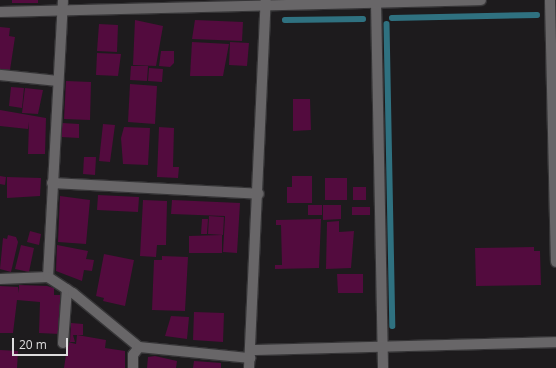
<!DOCTYPE html>
<style>
body{margin:0}
#map{position:relative;width:556px;height:368px;overflow:hidden;background:#1d1b1d;font-family:"Open Sans",sans-serif}
div>[style]{position:absolute}
.stream>*{height:5.5px;margin:-2.75px;padding:0 2.75px;transform-origin:2.75px;border-radius:2.75px;background:#2f7180}
.building>*{inset:0;background:#530b3e}
.roads{filter:drop-shadow(1px 0 #363537) drop-shadow(-1px 0 #363537) drop-shadow(0 1px #363537) drop-shadow(0 -1px #363537)}
.service>*{height:10px;margin:-5px;padding:0 5px;transform-origin:5px;border-radius:5px;background:#686668}
.minor>*{height:10px;margin:-5px;padding:0 5px;transform-origin:5px;border-radius:5px;background:#686668}
.tertiary>*{height:10px;margin:-5px;padding:0 5px;transform-origin:5px;border-radius:5px;background:#686668}
span{translate:-50% -50%;white-space:nowrap;text-align:center;line-height:1.15;-webkit-text-stroke:3px #1d1b1d;paint-order:stroke}
.scale{position:absolute;left:12px;top:338px;width:56px;height:18px;box-sizing:border-box;border:2px solid #dddcdd;border-top:0;padding-left:5px;font-size:12px;line-height:14px;white-space:nowrap;color:#dddcdd;-webkit-text-stroke:3px #1d1b1d;paint-order:stroke}
</style>
<div id="map">
<div class="stream">
<i style="left:392px;top:18px;width:145px;rotate:-1.2deg"></i>
<i style="left:285px;top:20px;width:78px;rotate:-0.7deg"></i>
<i style="left:387px;top:24px;width:302px;rotate:88.9deg"></i>
</div>
<div class="building">
<i style="clip-path:polygon(12px 0,38px 0,38px 3px,12px 3px)"></i>
<i style="clip-path:polygon(135px 20px,163px 26px,156px 66px,133px 65px)"></i>
<i style="clip-path:polygon(195px 20px,243px 22px,242px 41px,192px 39px)"></i>
<i style="clip-path:polygon(99px 24px,118px 25px,117px 52px,97px 51px)"></i>
<i style="clip-path:polygon(0 27px,10px 28px,9px 36px,15px 37px,10px 70px,0 69px)"></i>
<i style="clip-path:polygon(192px 42px,229px 44px,223px 76px,190px 76px)"></i>
<i style="clip-path:polygon(230px 42px,249px 43px,247px 66px,229px 65px)"></i>
<i style="clip-path:polygon(161px 51px,174px 51px,174px 63px,170px 67px,159px 66px)"></i>
<i style="clip-path:polygon(97px 53px,121px 54px,118px 76px,96px 75px)"></i>
<i style="clip-path:polygon(131px 66px,148px 66px,147px 81px,130px 80px)"></i>
<i style="clip-path:polygon(149px 68px,163px 69px,162px 82px,148px 81px)"></i>
<i style="clip-path:polygon(66px 81px,91px 82px,90px 120px,64px 119px)"></i>
<i style="clip-path:polygon(130px 84px,157px 86px,155px 124px,128px 122px)"></i>
<i style="clip-path:polygon(11px 87px,24px 88px,22px 108px,9px 106px)"></i>
<i style="clip-path:polygon(25px 88px,43px 90px,38px 114px,22px 113px)"></i>
<i style="clip-path:polygon(293px 99px,310px 99px,311px 130px,293px 131px)"></i>
<i style="clip-path:polygon(0 110px,46px 118px,45px 154px,28px 154px,29px 122px,28px 129px,0 126px)"></i>
<i style="clip-path:polygon(62px 123px,79px 124px,79px 138px,61px 137px)"></i>
<i style="clip-path:polygon(103px 124px,115px 125px,110px 162px,99px 161px)"></i>
<i style="clip-path:polygon(124px 127px,150px 128px,148px 165px,123px 164px,121px 138px)"></i>
<i style="clip-path:polygon(159px 127px,174px 128px,173px 167px,179px 167px,178px 178px,157px 177px)"></i>
<i style="clip-path:polygon(84px 157px,96px 157px,95px 175px,83px 174px)"></i>
<i style="clip-path:polygon(0 176px,6px 177px,5px 185px,0 184px)"></i>
<i style="clip-path:polygon(292px 176px,312px 176px,312px 203px,287px 203px,287px 187px,292px 187px)"></i>
<i style="clip-path:polygon(7px 177px,41px 178px,40px 196px,7px 198px)"></i>
<i style="clip-path:polygon(325px 178px,347px 178px,347px 200px,325px 200px)"></i>
<i style="clip-path:polygon(353px 187px,366px 187px,366px 200px,353px 200px)"></i>
<i style="clip-path:polygon(98px 195px,139px 197px,138px 212px,97px 210px)"></i>
<i style="clip-path:polygon(60px 196px,90px 200px,86px 244px,58px 242px)"></i>
<i style="clip-path:polygon(143px 200px,167px 201px,166px 245px,157px 245px,156px 257px,140px 256px)"></i>
<i style="clip-path:polygon(172px 200px,240px 203px,237px 253px,223px 252px,225px 216px,171px 214px)"></i>
<i style="clip-path:polygon(308px 205px,322px 205px,322px 215px,308px 215px)"></i>
<i style="clip-path:polygon(323px 205px,341px 205px,341px 219px,323px 220px)"></i>
<i style="clip-path:polygon(352px 207px,370px 207px,370px 215px,352px 215px)"></i>
<i style="clip-path:polygon(209px 216px,224px 217px,223px 235px,208px 234px)"></i>
<i style="clip-path:polygon(202px 219px,208px 219px,207px 234px,201px 234px)"></i>
<i style="clip-path:polygon(321px 219px,319px 268px,275px 269px,275px 265px,282px 265px,281px 225px,276px 225px,276px 220px)"></i>
<i style="clip-path:polygon(339px 221px,339px 232px,354px 231px,351px 268px,326px 269px,327px 222px)"></i>
<i style="clip-path:polygon(30px 231px,41px 234px,39px 245px,27px 242px)"></i>
<i style="clip-path:polygon(8px 235px,16px 237px,18px 242px,11px 272px,0 269px,3px 238px,7px 239px)"></i>
<i style="clip-path:polygon(222px 235px,222px 253px,189px 253px,189px 236px)"></i>
<i style="clip-path:polygon(21px 245px,34px 248px,29px 272px,15px 269px)"></i>
<i style="clip-path:polygon(57px 245px,88px 251px,86px 259px,94px 260px,92px 271px,84px 270px,82px 281px,56px 271px)"></i>
<i style="clip-path:polygon(534px 247px,534px 251px,540px 251px,541px 285px,476px 286px,475px 248px)"></i>
<i style="clip-path:polygon(104px 254px,134px 260px,125px 306px,103px 301px,104px 298px,96px 296px)"></i>
<i style="clip-path:polygon(162px 256px,188px 257px,185px 311px,152px 310px,154px 260px,162px 260px)"></i>
<i style="clip-path:polygon(337px 274px,363px 274px,363px 293px,338px 293px)"></i>
<i style="clip-path:polygon(19px 285px,47px 286px,54px 288px,54px 295px,60px 295px,60px 334px,39px 333px,40px 302px,17px 300px,13px 333px,0 333px,0 286px,18px 287px,19px 293px)"></i>
<i style="clip-path:polygon(194px 312px,224px 313px,223px 342px,193px 340px)"></i>
<i style="clip-path:polygon(171px 316px,189px 317px,187px 339px,165px 336px)"></i>
<i style="clip-path:polygon(71px 323px,83px 324px,83px 335px,73px 335px,75px 342px,70px 342px)"></i>
<i style="clip-path:polygon(77px 335px,106px 340px,105px 348px,125px 351px,125px 368px,64px 368px,68px 342px,76px 344px)"></i>
<i style="clip-path:polygon(0 350px,18px 351px,17px 368px,0 368px)"></i>
<i style="clip-path:polygon(155px 356px,177px 361px,176px 368px,147px 368px,148px 357px)"></i>
<i style="clip-path:polygon(194px 361px,221px 363px,221px 368px,193px 368px)"></i>
</div>
<div class="roads">
<div class="service">
<i style="left:0;top:75px;width:58px;rotate:5.9deg"></i>
<i style="left:63px;top:343px;width:54px;rotate:-85.8deg"></i>
<i style="left:133px;top:368px;width:13px;rotate:-90deg"></i>
<i style="left:133px;top:355px;width:10px;rotate:-53deg"></i>
</div>
<div class="minor">
<i style="left:550px;top:0;width:262px;rotate:88.7deg"></i>
<i style="left:376px;top:2px;width:366px;rotate:88.9deg"></i>
<i style="left:0;top:12px;width:481px;rotate:-1.4deg"></i>
<i style="left:52px;top:183px;width:207px;rotate:3deg"></i>
<i style="left:48px;top:277px;width:277px;rotate:-86.9deg"></i>
<i style="left:0;top:279px;width:48px;rotate:-2.4deg"></i>
<i style="left:48px;top:277px;width:30px;rotate:33deg"></i>
<i style="left:73px;top:293px;width:85px;rotate:39.3deg"></i>
<i style="left:139px;top:347px;width:112px;rotate:5.7deg"></i>
<i style="left:251px;top:350px;width:305px;rotate:-1.5deg"></i>
</div>
<div class="tertiary">
<i style="left:249px;top:368px;width:368px;rotate:-87.4deg"></i>
</div>
</div>
<div class="scale">20 m</div>
</div>
